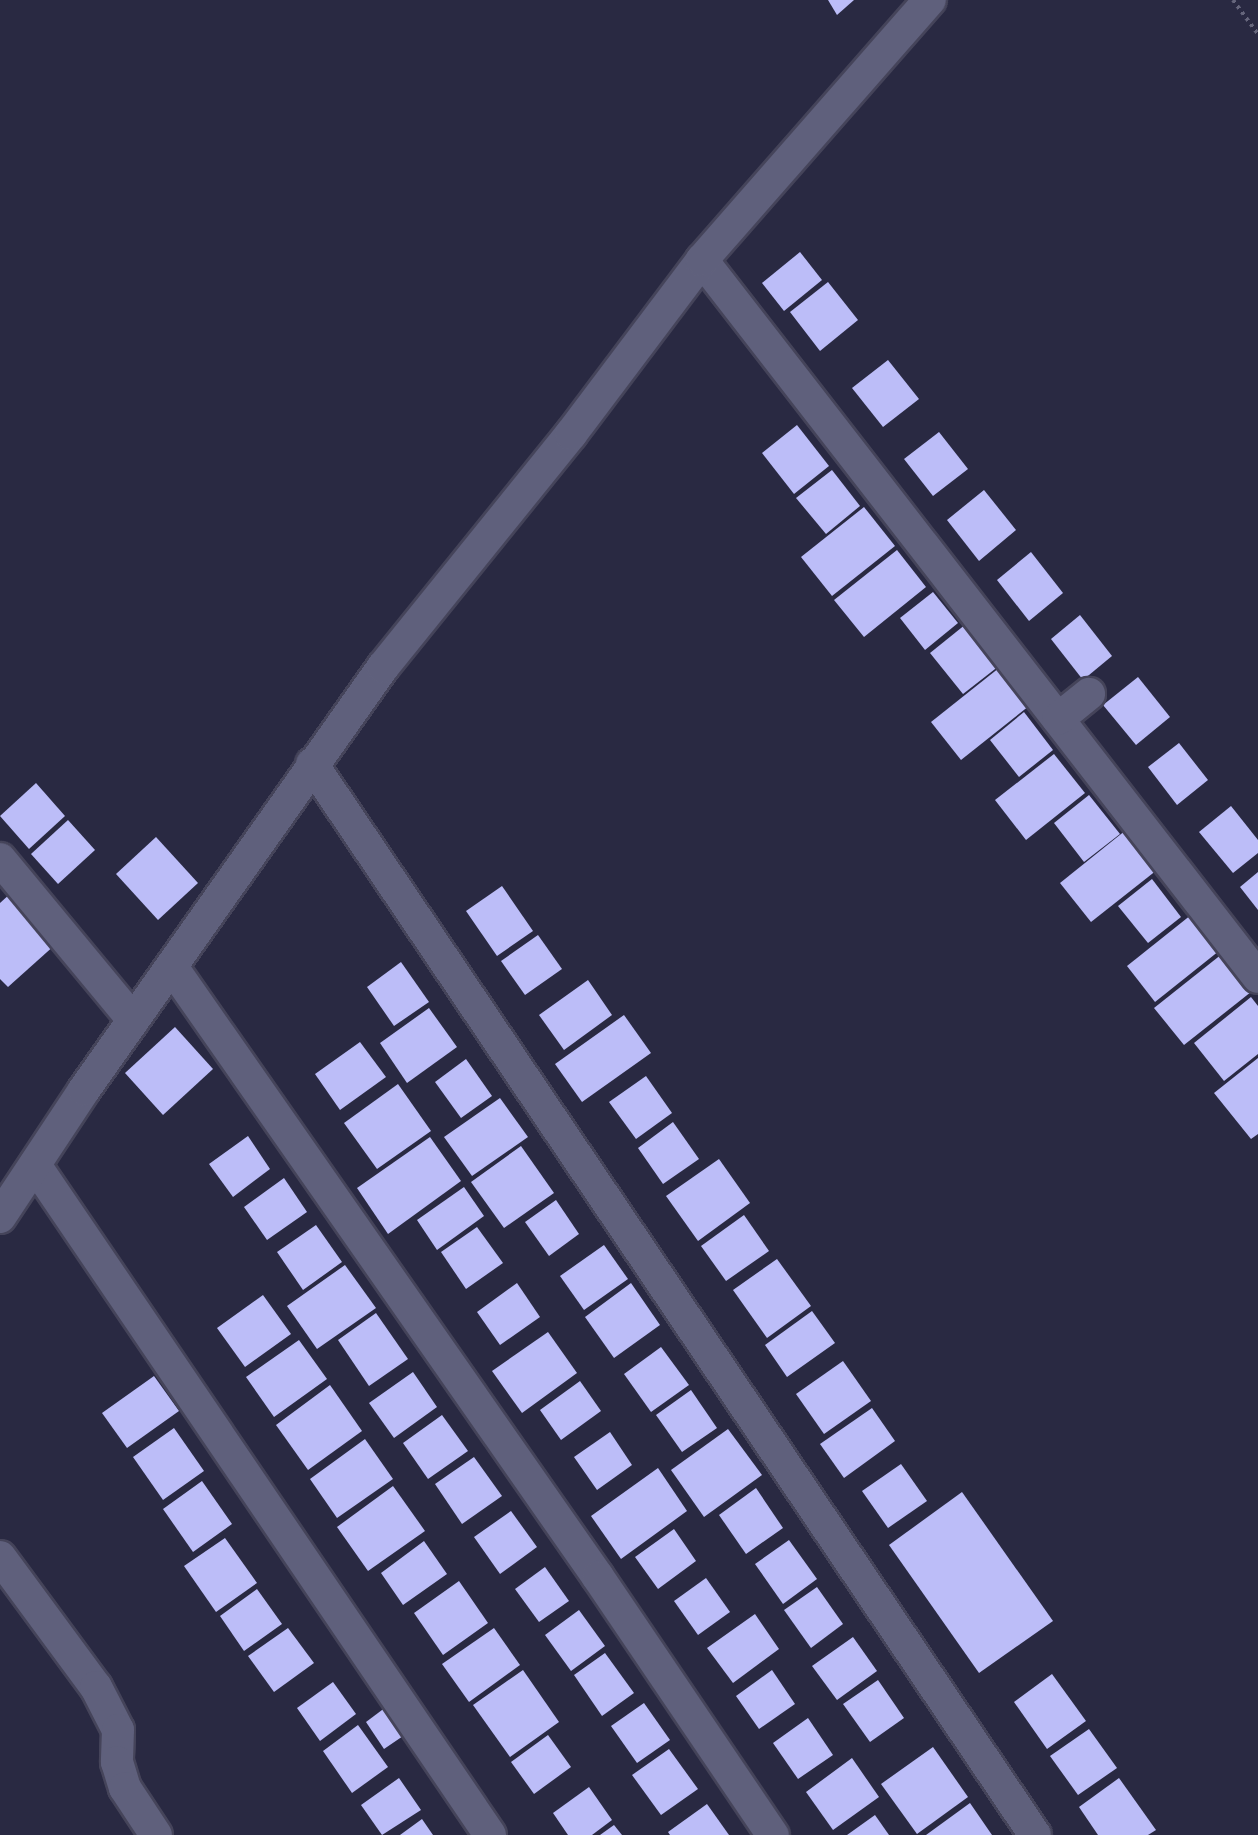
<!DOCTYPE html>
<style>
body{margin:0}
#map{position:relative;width:1258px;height:1835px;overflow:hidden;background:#292942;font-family:Helvetica,sans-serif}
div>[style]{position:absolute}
.building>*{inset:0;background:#bcbdf8}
.path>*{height:4px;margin-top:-2px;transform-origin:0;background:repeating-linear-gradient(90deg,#66667c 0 3px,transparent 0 7.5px)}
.roads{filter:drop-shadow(2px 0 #45445a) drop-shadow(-2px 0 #45445a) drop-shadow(0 2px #45445a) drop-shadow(0 -2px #45445a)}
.minor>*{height:32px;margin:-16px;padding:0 16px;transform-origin:16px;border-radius:16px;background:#5f607c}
span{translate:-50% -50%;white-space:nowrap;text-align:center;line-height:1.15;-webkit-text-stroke:6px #201f37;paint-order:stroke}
</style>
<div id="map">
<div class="building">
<i style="clip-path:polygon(828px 0,854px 0,837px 15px)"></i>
<i style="clip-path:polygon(800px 252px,822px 280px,784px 311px,762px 283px)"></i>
<i style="clip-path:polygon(828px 282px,858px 320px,820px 351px,790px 312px)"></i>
<i style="clip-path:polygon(888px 360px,919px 399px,883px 427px,852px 388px)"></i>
<i style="clip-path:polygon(797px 425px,829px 466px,794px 494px,762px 453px)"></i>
<i style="clip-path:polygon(939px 432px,968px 469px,933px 496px,904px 459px)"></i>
<i style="clip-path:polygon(832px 470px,860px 506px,826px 534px,796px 498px)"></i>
<i style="clip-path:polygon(984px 490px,1016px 530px,979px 561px,947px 520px)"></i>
<i style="clip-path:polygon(864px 507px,895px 546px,832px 596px,801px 557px)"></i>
<i style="clip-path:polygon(897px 550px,926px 587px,864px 637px,834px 600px)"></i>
<i style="clip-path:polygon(1031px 552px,1063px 593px,1029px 621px,997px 580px)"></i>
<i style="clip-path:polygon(933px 592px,958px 623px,925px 650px,900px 618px)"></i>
<i style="clip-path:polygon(1080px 615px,1112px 656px,1083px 680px,1051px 639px)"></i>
<i style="clip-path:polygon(971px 620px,1004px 662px,963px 694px,930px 653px)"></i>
<i style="clip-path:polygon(1004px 664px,1034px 702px,961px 760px,931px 722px)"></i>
<i style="clip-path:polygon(1138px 677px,1170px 717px,1136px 745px,1103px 705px)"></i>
<i style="clip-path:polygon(1024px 712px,1053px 750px,1019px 777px,990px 740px)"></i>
<i style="clip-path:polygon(1179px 743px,1208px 780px,1177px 805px,1148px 767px)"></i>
<i style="clip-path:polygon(1054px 754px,1085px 793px,1026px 840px,995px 800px)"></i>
<i style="clip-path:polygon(36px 783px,65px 816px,29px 849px,0 816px)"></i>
<i style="clip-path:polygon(1089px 795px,1120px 834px,1084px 862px,1054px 823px)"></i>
<i style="clip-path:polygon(1231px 806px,1258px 840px,1258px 853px,1233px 873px,1199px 832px)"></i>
<i style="clip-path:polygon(68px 820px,95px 850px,58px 884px,31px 854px)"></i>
<i style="clip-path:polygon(1131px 826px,1162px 866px,1091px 922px,1060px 883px)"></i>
<i style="clip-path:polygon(156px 837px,198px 883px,158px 920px,116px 874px)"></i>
<i style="clip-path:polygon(1258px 872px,1258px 910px,1240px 887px)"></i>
<i style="clip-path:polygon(1152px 879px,1181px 917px,1148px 943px,1118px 906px)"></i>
<i style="clip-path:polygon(502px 886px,533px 931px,497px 956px,466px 911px)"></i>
<i style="clip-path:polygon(11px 893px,56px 944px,8px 987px,0 979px,0 903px)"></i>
<i style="clip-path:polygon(1196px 911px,1224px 947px,1155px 1002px,1127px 966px)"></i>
<i style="clip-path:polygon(538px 935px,562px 969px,525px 995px,501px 961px)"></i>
<i style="clip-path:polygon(1227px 950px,1256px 988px,1184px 1045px,1154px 1008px)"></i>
<i style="clip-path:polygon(401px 962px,429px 1002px,394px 1026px,367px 987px)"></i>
<i style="clip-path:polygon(588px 980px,612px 1015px,564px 1050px,539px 1015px)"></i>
<i style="clip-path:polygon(1251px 997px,1258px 1006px,1258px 1054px,1224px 1081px,1194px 1043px)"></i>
<i style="clip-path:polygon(429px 1008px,457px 1047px,407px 1083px,380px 1043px)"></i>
<i style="clip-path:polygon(624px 1015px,651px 1053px,582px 1102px,555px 1064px)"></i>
<i style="clip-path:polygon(175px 1027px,213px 1069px,163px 1115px,125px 1073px)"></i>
<i style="clip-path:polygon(360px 1042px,386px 1077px,340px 1110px,315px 1074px)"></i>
<i style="clip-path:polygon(1258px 1058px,1258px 1134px,1251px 1139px,1214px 1093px)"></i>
<i style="clip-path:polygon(466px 1059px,492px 1096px,461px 1118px,435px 1082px)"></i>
<i style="clip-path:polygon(646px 1076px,672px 1113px,636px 1139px,609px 1102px)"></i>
<i style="clip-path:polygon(398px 1084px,431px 1131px,377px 1169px,344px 1123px)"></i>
<i style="clip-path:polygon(500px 1098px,528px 1137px,472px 1176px,444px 1137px)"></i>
<i style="clip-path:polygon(673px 1122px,699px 1159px,663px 1184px,638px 1148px)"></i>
<i style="clip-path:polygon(248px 1136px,270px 1169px,233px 1197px,209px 1164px)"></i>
<i style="clip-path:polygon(430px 1137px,461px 1181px,388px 1234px,357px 1188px)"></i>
<i style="clip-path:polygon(521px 1146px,554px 1193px,504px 1228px,471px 1182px)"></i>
<i style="clip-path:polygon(719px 1159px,750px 1203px,698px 1241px,666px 1196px)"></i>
<i style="clip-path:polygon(284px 1178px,307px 1212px,267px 1240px,244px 1207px)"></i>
<i style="clip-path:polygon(464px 1187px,484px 1216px,437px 1250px,417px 1220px)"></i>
<i style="clip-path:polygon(556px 1200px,579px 1234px,549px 1256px,525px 1222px)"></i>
<i style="clip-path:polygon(744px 1215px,769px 1251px,726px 1281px,701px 1246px)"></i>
<i style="clip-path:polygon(316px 1225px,342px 1262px,303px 1290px,277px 1252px)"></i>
<i style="clip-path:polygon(477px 1227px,503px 1263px,466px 1289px,441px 1252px)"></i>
<i style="clip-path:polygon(604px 1245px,628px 1279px,584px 1310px,560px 1276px)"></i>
<i style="clip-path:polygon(777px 1259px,811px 1306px,767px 1338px,733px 1290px)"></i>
<i style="clip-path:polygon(345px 1265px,376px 1308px,317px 1349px,287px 1306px)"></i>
<i style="clip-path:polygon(517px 1283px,540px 1317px,500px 1345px,477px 1312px)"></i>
<i style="clip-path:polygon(631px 1283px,660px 1325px,614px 1358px,585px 1317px)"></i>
<i style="clip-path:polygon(263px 1295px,291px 1334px,245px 1367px,217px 1328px)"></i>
<i style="clip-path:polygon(812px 1311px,835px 1343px,787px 1377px,765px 1345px)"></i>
<i style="clip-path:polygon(376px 1313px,408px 1359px,369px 1386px,338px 1340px)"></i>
<i style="clip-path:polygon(548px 1332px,577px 1373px,522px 1413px,492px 1371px)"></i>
<i style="clip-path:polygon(299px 1340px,327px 1379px,274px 1417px,246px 1377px)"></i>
<i style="clip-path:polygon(661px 1347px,689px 1385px,651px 1412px,624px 1374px)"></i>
<i style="clip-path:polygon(843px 1361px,871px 1401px,824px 1434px,796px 1394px)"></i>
<i style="clip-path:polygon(413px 1372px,437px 1407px,394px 1438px,369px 1403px)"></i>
<i style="clip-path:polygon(154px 1376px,179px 1411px,127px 1448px,102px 1413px)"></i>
<i style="clip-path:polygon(580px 1381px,601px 1411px,561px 1440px,540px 1410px)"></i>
<i style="clip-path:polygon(330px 1385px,362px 1431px,308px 1470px,276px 1425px)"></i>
<i style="clip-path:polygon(691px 1390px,717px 1428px,682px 1452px,656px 1415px)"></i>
<i style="clip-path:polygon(872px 1408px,895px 1441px,844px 1478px,820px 1444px)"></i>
<i style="clip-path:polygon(442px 1415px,468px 1451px,428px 1479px,403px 1443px)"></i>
<i style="clip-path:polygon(174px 1428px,204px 1471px,163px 1500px,133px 1457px)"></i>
<i style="clip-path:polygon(728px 1429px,762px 1475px,704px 1517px,671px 1470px)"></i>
<i style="clip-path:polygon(610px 1432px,632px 1465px,597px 1490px,574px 1457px)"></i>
<i style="clip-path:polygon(365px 1439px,393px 1479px,337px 1518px,310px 1479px)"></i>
<i style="clip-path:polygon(474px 1457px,502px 1496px,462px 1524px,435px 1484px)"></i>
<i style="clip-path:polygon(901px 1464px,927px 1501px,888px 1528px,862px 1491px)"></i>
<i style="clip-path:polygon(658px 1468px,687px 1511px,621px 1559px,591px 1516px)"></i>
<i style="clip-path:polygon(202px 1481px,232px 1524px,193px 1552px,163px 1509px)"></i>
<i style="clip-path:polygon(393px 1486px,425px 1531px,368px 1571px,337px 1527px)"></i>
<i style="clip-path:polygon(756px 1488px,783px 1528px,746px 1554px,719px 1515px)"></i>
<i style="clip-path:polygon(962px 1492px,1053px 1621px,979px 1673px,889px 1545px)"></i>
<i style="clip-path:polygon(511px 1511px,537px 1547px,500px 1574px,474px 1537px)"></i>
<i style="clip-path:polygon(674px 1529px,696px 1561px,658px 1589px,635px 1557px)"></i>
<i style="clip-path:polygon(225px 1538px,257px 1583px,216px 1612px,184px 1566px)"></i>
<i style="clip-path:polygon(789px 1540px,817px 1579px,783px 1604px,755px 1564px)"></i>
<i style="clip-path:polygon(424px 1541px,447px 1574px,403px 1605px,381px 1573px)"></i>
<i style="clip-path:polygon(545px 1567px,569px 1601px,539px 1622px,515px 1589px)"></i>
<i style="clip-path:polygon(706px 1578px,730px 1612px,698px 1635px,674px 1601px)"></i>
<i style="clip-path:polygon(459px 1581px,488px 1623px,443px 1655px,414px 1613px)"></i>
<i style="clip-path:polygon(817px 1587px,843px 1624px,811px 1648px,784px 1610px)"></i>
<i style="clip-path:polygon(257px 1589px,282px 1624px,244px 1651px,220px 1616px)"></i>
<i style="clip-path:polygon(579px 1610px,605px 1646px,571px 1671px,545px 1635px)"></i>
<i style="clip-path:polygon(755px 1614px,779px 1649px,733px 1683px,707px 1648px)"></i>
<i style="clip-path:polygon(288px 1628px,314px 1663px,274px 1692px,248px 1656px)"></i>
<i style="clip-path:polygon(494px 1628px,520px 1665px,469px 1702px,442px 1664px)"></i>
<i style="clip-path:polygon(853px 1637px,877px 1671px,837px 1700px,812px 1666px)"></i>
<i style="clip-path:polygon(605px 1653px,634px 1693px,602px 1716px,574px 1675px)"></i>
<i style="clip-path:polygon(523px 1670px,559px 1722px,510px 1757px,473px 1705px)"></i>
<i style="clip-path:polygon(772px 1670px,795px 1704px,759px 1729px,736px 1696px)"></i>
<i style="clip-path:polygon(1052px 1674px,1086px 1721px,1047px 1749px,1014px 1702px)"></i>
<i style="clip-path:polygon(878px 1680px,904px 1718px,870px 1742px,843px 1704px)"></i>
<i style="clip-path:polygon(333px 1682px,356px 1714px,320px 1741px,297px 1708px)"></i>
<i style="clip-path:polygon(644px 1703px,670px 1740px,637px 1763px,611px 1726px)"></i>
<i style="clip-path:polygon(390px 1704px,409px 1732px,384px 1749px,366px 1722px)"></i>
<i style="clip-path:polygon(808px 1718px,833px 1755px,798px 1779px,773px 1743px)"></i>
<i style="clip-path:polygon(358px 1725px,388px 1767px,352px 1793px,323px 1751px)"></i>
<i style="clip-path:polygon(1089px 1729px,1117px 1768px,1078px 1795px,1050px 1756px)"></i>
<i style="clip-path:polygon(548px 1735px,571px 1767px,534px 1794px,511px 1762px)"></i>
<i style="clip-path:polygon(933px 1747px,968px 1797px,917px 1834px,881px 1784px)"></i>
<i style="clip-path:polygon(669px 1749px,698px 1789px,661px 1815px,632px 1775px)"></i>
<i style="clip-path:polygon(852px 1758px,879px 1797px,833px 1830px,806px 1792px)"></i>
<i style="clip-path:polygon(399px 1778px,421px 1810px,382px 1835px,361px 1805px)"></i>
<i style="clip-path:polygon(1119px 1778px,1156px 1830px,1148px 1835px,1098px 1835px,1079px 1807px)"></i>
<i style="clip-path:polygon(589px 1787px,612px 1820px,592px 1835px,568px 1835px,553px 1813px)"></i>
<i style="clip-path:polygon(970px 1803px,992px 1835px,926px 1835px)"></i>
<i style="clip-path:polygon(707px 1804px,729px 1835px,670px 1835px,668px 1832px)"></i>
<i style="clip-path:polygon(875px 1815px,889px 1835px,847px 1835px)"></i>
<i style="clip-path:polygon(422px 1819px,433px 1835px,400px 1835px)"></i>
<i style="clip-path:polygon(614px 1825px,622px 1835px,600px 1835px)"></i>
</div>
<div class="path">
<i style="left:1233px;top:0;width:42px;rotate:53.7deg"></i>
</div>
<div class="roads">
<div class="minor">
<i style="left:702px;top:260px;width:907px;rotate:52.21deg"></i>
<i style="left:1058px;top:719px;width:40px;rotate:-39deg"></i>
<i style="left:312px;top:764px;width:1292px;rotate:55.98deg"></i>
<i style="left:0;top:859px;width:209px;rotate:50.4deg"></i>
<i style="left:172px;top:967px;width:744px;rotate:55.07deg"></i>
<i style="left:598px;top:1577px;width:312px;rotate:55.9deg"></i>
<i style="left:35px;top:1165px;width:810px;rotate:55.82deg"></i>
<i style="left:0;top:1217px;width:152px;rotate:-56.5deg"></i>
<i style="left:84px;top:1090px;width:518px;rotate:-54.75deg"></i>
<i style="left:383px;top:667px;width:299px;rotate:-51.1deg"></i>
<i style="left:571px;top:434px;width:218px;rotate:-53deg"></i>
<i style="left:702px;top:260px;width:346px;rotate:-48.8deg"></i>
<i style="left:0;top:1557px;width:162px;rotate:53.6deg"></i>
<i style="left:96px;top:1687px;width:48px;rotate:62.9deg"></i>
<i style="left:118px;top:1730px;width:32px;rotate:92deg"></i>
<i style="left:117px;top:1762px;width:27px;rotate:73deg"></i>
<i style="left:125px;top:1788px;width:56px;rotate:56.6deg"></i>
</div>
</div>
</div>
